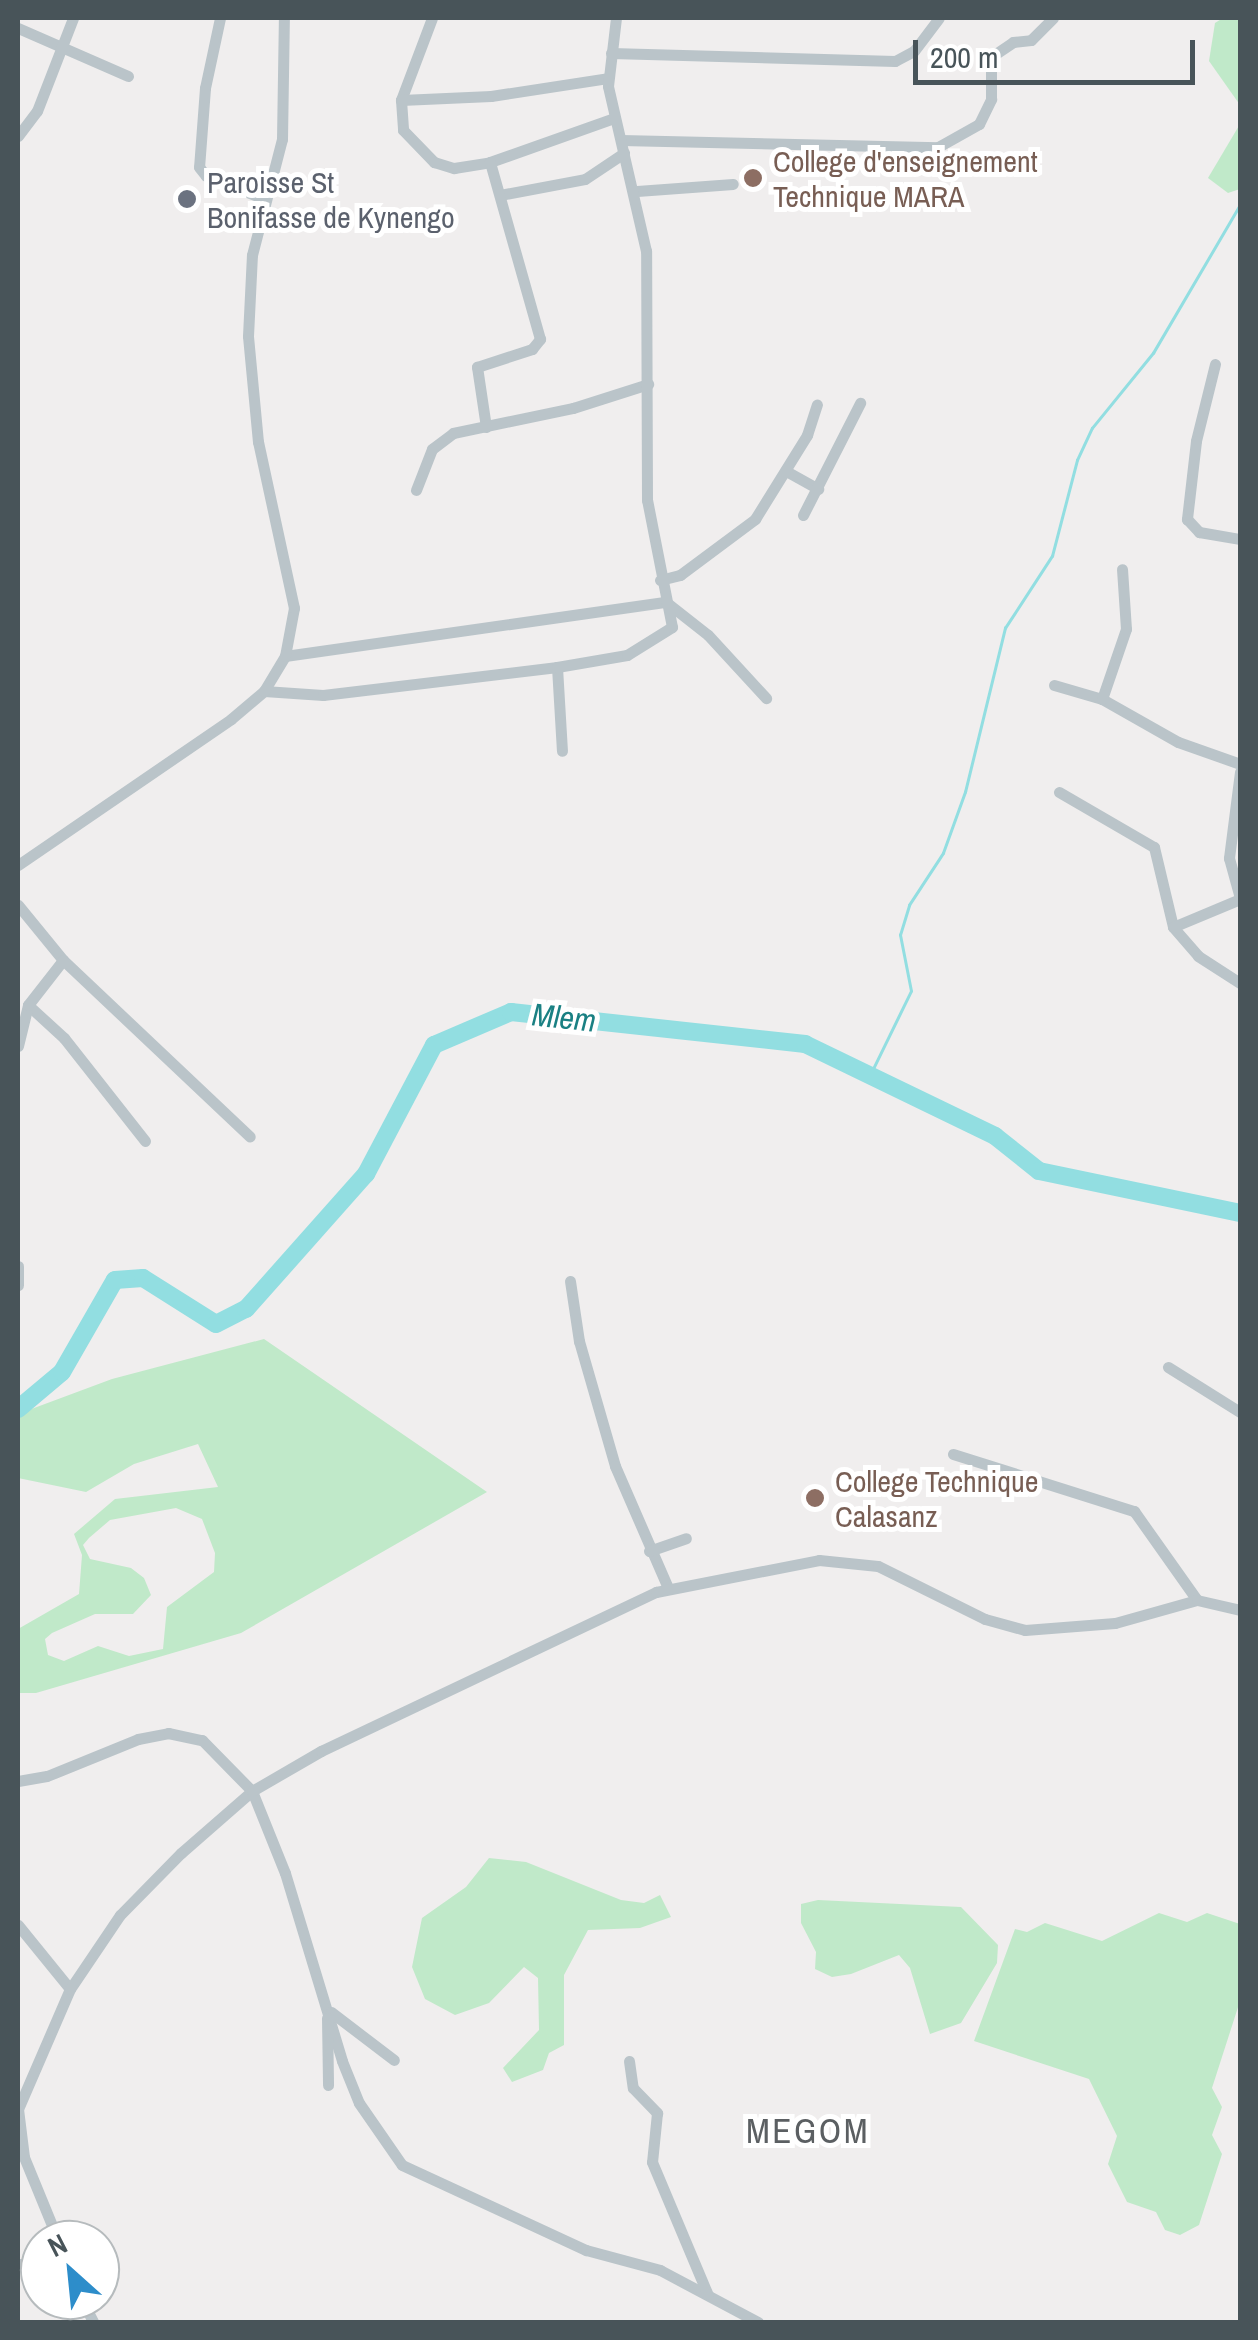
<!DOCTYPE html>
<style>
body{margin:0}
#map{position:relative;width:1258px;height:2340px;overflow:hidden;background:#f0eeee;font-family:"Archivo Narrow",sans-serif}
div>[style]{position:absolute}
.green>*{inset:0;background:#c0e9c9}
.stream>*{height:2.5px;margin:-1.25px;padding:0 1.25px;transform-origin:1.25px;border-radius:1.25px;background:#92dee1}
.river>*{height:18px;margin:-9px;padding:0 9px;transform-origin:9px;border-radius:9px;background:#92dee1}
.minor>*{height:11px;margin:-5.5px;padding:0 5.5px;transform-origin:5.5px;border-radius:5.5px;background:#bac4c9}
.dots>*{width:28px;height:28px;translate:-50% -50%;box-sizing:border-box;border:5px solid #fff;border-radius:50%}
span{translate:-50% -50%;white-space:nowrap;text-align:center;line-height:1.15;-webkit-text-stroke:10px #fff;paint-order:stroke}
.education-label{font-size:30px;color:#785e54}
.left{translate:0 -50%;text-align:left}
.worship-label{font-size:30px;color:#5b616d}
.water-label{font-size:32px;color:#1a8083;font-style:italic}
.quarter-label{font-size:35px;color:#5b5f62;letter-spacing:2.5px}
.frame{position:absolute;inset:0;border:20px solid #485459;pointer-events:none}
.north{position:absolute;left:20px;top:2220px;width:100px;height:100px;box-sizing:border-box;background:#fff;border:2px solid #b6bbbd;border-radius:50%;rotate:333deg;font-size:28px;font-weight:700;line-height:40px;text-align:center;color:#485459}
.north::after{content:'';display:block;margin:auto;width:35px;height:45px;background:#2d8dca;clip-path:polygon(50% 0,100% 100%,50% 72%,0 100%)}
.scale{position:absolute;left:913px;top:40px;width:282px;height:45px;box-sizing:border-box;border:5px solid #485459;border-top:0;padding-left:12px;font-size:30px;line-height:35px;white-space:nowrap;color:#485459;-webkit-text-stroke:8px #fff;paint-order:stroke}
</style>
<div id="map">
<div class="green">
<i style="clip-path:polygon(1223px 18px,1240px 18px,1240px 105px,1209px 61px,1215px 23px)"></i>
<i style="clip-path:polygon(1240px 124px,1240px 189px,1228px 193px,1208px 178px)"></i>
<i style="clip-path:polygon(evenodd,264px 1339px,487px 1492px,241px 1633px,36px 1693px,18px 1693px,18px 1629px,79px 1594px,82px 1555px,74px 1534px,115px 1499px,218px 1487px,198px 1444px,134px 1464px,86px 1492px,18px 1478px,18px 1414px,112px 1379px,264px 1339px,176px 1508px,202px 1519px,215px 1553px,214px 1572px,167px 1607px,163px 1649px,129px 1656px,98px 1646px,64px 1661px,48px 1655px,45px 1639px,52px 1633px,95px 1614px,133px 1614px,151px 1595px,144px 1578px,131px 1568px,90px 1559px,83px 1545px,89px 1538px,110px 1520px,176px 1508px)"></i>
<i style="clip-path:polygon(489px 1858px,526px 1862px,621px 1900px,644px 1903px,660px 1895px,671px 1917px,640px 1928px,588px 1930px,564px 1975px,564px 2045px,549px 2053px,543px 2070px,512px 2082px,503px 2068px,539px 2030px,538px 1978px,524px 1967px,489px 2003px,455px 2015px,425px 1999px,412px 1967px,422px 1918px,466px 1887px)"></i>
<i style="clip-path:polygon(818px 1900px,961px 1907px,998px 1945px,997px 1963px,961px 2023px,930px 2034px,910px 1968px,899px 1955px,851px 1974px,832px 1977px,815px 1969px,816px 1952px,801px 1923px,801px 1904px)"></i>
<i style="clip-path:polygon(1159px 1913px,1187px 1922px,1207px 1913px,1240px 1924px,1240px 2001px,1212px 2088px,1222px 2107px,1212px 2135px,1222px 2154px,1199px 2225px,1180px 2235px,1165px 2230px,1156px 2212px,1127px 2202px,1108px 2164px,1117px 2136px,1089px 2079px,974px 2041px,1015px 1929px,1027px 1932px,1045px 1923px,1102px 1941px)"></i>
</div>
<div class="stream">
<i style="left:870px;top:1075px;width:93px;rotate:-64deg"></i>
<i style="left:911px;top:991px;width:57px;rotate:-101.1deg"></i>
<i style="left:900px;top:935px;width:31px;rotate:-73deg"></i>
<i style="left:909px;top:905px;width:62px;rotate:-56.8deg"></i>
<i style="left:943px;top:853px;width:65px;rotate:-70.2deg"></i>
<i style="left:965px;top:792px;width:169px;rotate:-76.3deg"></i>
<i style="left:1005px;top:628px;width:86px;rotate:-56.9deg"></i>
<i style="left:1052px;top:556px;width:99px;rotate:-75.4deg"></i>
<i style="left:1077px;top:460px;width:35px;rotate:-65deg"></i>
<i style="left:1092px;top:428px;width:97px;rotate:-50.9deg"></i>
<i style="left:1153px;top:353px;width:172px;rotate:-59.6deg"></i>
</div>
<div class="river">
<i style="left:18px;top:1409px;width:57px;rotate:-40.1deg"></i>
<i style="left:62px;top:1372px;width:106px;rotate:-60.1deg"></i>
<i style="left:115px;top:1280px;width:28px;rotate:-4deg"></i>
<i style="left:143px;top:1278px;width:86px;rotate:32.2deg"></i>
<i style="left:216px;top:1324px;width:34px;rotate:-27deg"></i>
<i style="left:246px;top:1309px;width:181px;rotate:-48.4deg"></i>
<i style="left:366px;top:1174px;width:146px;rotate:-62.2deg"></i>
<i style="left:434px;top:1045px;width:84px;rotate:-23.2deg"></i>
<i style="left:511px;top:1012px;width:296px;rotate:6.2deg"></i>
<i style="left:805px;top:1044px;width:211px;rotate:25.8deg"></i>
<i style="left:995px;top:1136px;width:56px;rotate:38.5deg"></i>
<i style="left:1039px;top:1171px;width:205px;rotate:11.8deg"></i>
</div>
<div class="minor">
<i style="left:220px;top:18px;width:72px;rotate:102.1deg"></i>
<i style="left:205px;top:88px;width:79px;rotate:94.3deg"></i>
<i style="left:199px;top:167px;width:11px;rotate:52deg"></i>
<i style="left:206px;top:176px;width:63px;rotate:21.3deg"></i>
<i style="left:432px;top:18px;width:88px;rotate:110.7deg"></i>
<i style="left:401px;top:100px;width:30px;rotate:86deg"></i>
<i style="left:403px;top:130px;width:45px;rotate:45.9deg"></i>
<i style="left:434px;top:162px;width:21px;rotate:17deg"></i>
<i style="left:454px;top:168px;width:36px;rotate:-9deg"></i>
<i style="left:490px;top:162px;width:132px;rotate:-19.5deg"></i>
<i style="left:18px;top:28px;width:120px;rotate:23.6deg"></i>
<i style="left:611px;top:53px;width:284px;rotate:1.6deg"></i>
<i style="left:895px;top:61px;width:21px;rotate:-28deg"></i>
<i style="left:914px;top:51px;width:41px;rotate:-52.9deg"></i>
<i style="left:401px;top:100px;width:90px;rotate:-2.5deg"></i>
<i style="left:491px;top:96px;width:118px;rotate:-8.7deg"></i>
<i style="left:18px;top:136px;width:31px;rotate:-53deg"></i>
<i style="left:37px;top:111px;width:100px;rotate:-68.8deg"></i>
<i style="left:621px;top:140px;width:317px;rotate:1.3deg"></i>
<i style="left:938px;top:147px;width:47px;rotate:-29.3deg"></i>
<i style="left:979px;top:124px;width:28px;rotate:-64deg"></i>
<i style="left:991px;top:99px;width:42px;rotate:-90deg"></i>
<i style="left:991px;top:57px;width:27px;rotate:-34deg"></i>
<i style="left:1013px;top:42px;width:18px;rotate:-6deg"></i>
<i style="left:1031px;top:40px;width:31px;rotate:-45deg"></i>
<i style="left:637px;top:191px;width:96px;rotate:-4.2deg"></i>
<i style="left:500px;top:195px;width:86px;rotate:-10.7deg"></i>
<i style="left:585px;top:179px;width:47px;rotate:-33.7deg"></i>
<i style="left:1215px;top:364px;width:79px;rotate:103.9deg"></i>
<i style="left:1196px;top:441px;width:79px;rotate:96.6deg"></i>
<i style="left:1187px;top:519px;width:18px;rotate:47deg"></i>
<i style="left:1199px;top:532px;width:42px;rotate:9.7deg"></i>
<i style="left:486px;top:427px;width:61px;rotate:-98.5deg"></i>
<i style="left:477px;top:367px;width:58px;rotate:-18.1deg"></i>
<i style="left:532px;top:349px;width:13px;rotate:-51deg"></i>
<i style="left:540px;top:339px;width:184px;rotate:-105.8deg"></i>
<i style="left:786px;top:471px;width:37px;rotate:29deg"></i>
<i style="left:416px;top:490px;width:44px;rotate:-68.7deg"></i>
<i style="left:432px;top:449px;width:26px;rotate:-37deg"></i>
<i style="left:453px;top:433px;width:123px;rotate:-11.8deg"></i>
<i style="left:573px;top:408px;width:79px;rotate:-17.7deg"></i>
<i style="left:803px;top:515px;width:126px;rotate:-63deg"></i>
<i style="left:660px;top:580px;width:21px;rotate:-14deg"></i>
<i style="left:680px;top:575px;width:94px;rotate:-36.7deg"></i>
<i style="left:755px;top:519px;width:99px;rotate:-58.2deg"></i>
<i style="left:807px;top:435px;width:32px;rotate:-72deg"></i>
<i style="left:285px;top:656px;width:385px;rotate:-8.1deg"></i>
<i style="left:666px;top:602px;width:53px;rotate:38.2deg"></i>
<i style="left:708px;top:635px;width:86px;rotate:47.4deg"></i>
<i style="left:557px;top:667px;width:84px;rotate:86.6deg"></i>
<i style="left:1054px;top:685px;width:50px;rotate:16.3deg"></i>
<i style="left:1102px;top:699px;width:87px;rotate:29.5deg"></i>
<i style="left:1178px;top:742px;width:66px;rotate:19.5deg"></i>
<i style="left:264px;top:691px;width:59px;rotate:3.9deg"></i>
<i style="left:323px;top:695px;width:236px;rotate:-6.8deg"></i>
<i style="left:557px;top:667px;width:71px;rotate:-9.7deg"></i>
<i style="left:627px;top:655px;width:53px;rotate:-31.9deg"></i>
<i style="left:672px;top:627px;width:129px;rotate:-101.1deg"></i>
<i style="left:647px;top:500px;width:249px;rotate:-90.2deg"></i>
<i style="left:646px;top:251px;width:169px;rotate:-103deg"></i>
<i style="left:608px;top:86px;width:68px;rotate:-83.3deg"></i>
<i style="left:1102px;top:699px;width:74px;rotate:-71.1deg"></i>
<i style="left:1126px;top:629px;width:60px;rotate:-93.8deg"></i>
<i style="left:1240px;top:772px;width:87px;rotate:97.3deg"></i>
<i style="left:1229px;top:858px;width:41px;rotate:74.6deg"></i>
<i style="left:1059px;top:792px;width:110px;rotate:30.1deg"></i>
<i style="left:1154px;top:847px;width:82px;rotate:76.6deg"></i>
<i style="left:1173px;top:927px;width:38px;rotate:49deg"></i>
<i style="left:1198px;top:956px;width:50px;rotate:32.7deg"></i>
<i style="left:18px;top:865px;width:258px;rotate:-34.4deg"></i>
<i style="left:231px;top:719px;width:43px;rotate:-40.3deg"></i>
<i style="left:264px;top:691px;width:41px;rotate:-59deg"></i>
<i style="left:285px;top:656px;width:49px;rotate:-79.4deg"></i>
<i style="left:294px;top:608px;width:170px;rotate:-102.2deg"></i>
<i style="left:258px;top:442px;width:106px;rotate:-95.4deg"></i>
<i style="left:248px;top:336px;width:81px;rotate:-87.2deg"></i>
<i style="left:252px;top:255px;width:120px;rotate:-75.5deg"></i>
<i style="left:282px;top:139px;width:121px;rotate:-89.1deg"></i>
<i style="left:18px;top:905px;width:71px;rotate:50.7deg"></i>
<i style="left:63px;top:960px;width:257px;rotate:43.4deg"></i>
<i style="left:1173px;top:927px;width:73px;rotate:-22.7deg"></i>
<i style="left:28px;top:1005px;width:49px;rotate:42.5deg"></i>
<i style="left:64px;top:1038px;width:131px;rotate:51.8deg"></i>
<i style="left:18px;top:1046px;width:42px;rotate:-76.3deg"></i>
<i style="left:28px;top:1005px;width:57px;rotate:-52.1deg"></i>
<i style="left:18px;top:1266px;width:19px;rotate:90deg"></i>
<i style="left:570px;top:1281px;width:61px;rotate:81.5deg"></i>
<i style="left:579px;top:1341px;width:130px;rotate:73.9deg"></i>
<i style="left:615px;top:1466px;width:133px;rotate:66.5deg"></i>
<i style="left:1168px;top:1367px;width:85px;rotate:32deg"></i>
<i style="left:953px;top:1454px;width:190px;rotate:17.5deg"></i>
<i style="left:1134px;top:1511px;width:109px;rotate:54.7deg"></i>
<i style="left:649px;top:1551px;width:39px;rotate:-19deg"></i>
<i style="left:18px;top:1781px;width:29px;rotate:-10deg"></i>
<i style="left:47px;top:1776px;width:98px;rotate:-22.1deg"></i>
<i style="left:138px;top:1739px;width:31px;rotate:-11deg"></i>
<i style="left:168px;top:1733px;width:35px;rotate:12deg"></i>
<i style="left:202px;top:1740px;width:71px;rotate:45.6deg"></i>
<i style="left:252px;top:1791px;width:88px;rotate:68.1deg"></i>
<i style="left:285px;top:1873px;width:196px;rotate:73.1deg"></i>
<i style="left:342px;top:2061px;width:45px;rotate:68deg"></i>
<i style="left:359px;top:2103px;width:75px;rotate:55.3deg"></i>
<i style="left:402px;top:2165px;width:203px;rotate:24.8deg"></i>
<i style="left:586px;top:2250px;width:77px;rotate:15.1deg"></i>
<i style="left:660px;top:2270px;width:111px;rotate:28deg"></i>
<i style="left:18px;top:1925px;width:82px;rotate:50.9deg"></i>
<i style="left:331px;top:2012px;width:79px;rotate:37.3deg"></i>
<i style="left:327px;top:2018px;width:67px;rotate:89.1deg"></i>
<i style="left:629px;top:2061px;width:27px;rotate:82deg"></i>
<i style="left:633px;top:2088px;width:35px;rotate:46deg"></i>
<i style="left:657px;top:2113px;width:49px;rotate:95.8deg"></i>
<i style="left:652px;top:2162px;width:144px;rotate:67.2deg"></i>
<i style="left:58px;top:2240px;width:90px;rotate:-112.3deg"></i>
<i style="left:24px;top:2157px;width:48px;rotate:-97.1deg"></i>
<i style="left:18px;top:2109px;width:131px;rotate:-66.6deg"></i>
<i style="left:70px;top:1989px;width:89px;rotate:-56deg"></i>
<i style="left:120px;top:1915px;width:87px;rotate:-45.5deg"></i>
<i style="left:181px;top:1853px;width:94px;rotate:-41.1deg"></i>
<i style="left:252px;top:1791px;width:80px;rotate:-30.1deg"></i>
<i style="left:321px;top:1751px;width:371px;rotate:-25.4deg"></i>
<i style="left:656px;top:1592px;width:166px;rotate:-11.1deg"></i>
<i style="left:819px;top:1560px;width:59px;rotate:5.8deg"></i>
<i style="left:878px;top:1566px;width:119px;rotate:26.4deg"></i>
<i style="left:985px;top:1619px;width:41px;rotate:15.4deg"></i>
<i style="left:1025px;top:1630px;width:90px;rotate:-4.4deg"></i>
<i style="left:1115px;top:1623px;width:85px;rotate:-15.7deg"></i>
<i style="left:1197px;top:1600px;width:44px;rotate:13.1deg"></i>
<i style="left:18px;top:2264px;width:22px"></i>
<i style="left:82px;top:2300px;width:25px;rotate:63deg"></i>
</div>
<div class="dots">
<i style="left:753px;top:178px;background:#8d6e63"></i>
<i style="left:187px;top:199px;background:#6b7280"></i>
<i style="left:815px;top:1498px;background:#8d6e63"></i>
</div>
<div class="education-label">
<span class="left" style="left:773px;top:178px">College d'enseignement<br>Technique MARA</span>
<span class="left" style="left:835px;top:1498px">College Technique<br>Calasanz</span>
</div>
<div class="worship-label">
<span class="left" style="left:207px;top:199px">Paroisse St<br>Bonifasse de Kynengo</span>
</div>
<div class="water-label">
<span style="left:564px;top:1018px;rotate:6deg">Mlem</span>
</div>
<div class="quarter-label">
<span style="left:808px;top:2131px">MEGOM</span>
</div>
<div class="frame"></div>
<div class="north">N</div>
<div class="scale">200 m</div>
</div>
